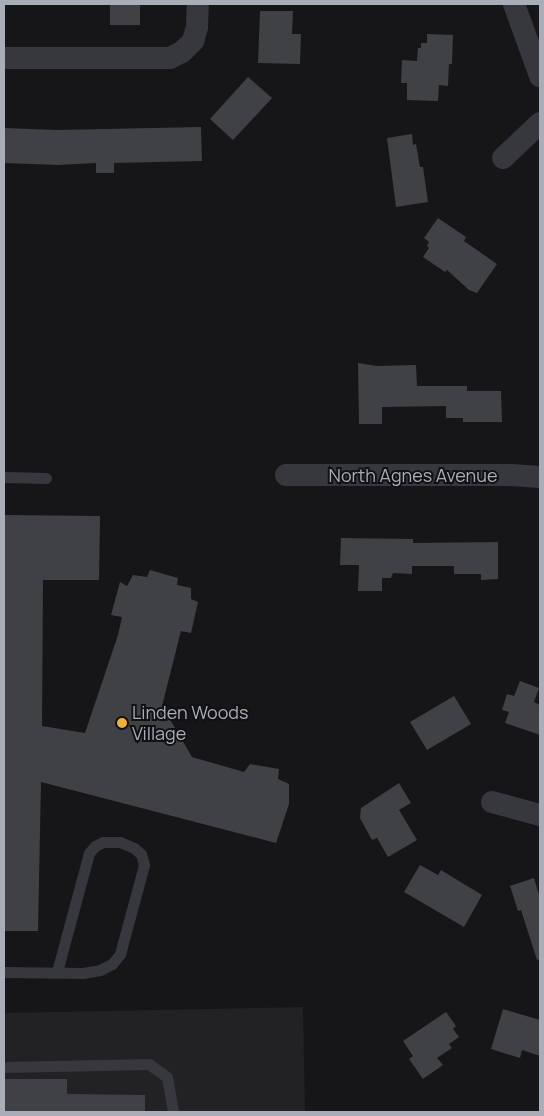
<!DOCTYPE html>
<style>
body{margin:0}
#map{position:relative;width:544px;height:1116px;overflow:hidden;background:#161618;font-family:Manrope,sans-serif}
div>[style]{position:absolute}
.built>*{inset:0;background:#222225}
.building>*{inset:0;background:#404145}
.service>*{height:11px;margin:-5.5px;padding:0 5.5px;transform-origin:5.5px;border-radius:5.5px;background:#37383d}
.minor>*{height:22px;margin:-11px;padding:0 11px;transform-origin:11px;border-radius:11px;background:#37383d}
.dots>*{width:14px;height:14px;translate:-50% -50%;box-sizing:border-box;border:2px solid #111113;border-radius:50%}
span{translate:-50% -50%;white-space:nowrap;text-align:center;line-height:1.15;-webkit-text-stroke:4px #111113;paint-order:stroke}
.street-label{font-size:18px;color:#a8adb8}
.poi-label{font-size:18px;color:#a8adb8}
.left{translate:0 -50%;text-align:left}
.frame{position:absolute;inset:0;border:5px solid #a8adb8;pointer-events:none}
</style>
<div id="map">
<div class="built">
<i style="clip-path:polygon(303px 1007px,305px 1112px,4px 1112px,4px 1013px)"></i>
</div>
<div class="building">
<i style="clip-path:polygon(110px 4px,140px 4px,140px 25px,110px 25px)"></i>
<i style="clip-path:polygon(260px 11px,293px 11px,292px 34px,301px 34px,300px 64px,258px 63px)"></i>
<i style="clip-path:polygon(427px 34px,453px 35px,452px 64px,449px 64px,448px 86px,439px 85px,438px 101px,407px 100px,407px 83px,401px 83px,402px 60px,417px 61px,418px 48px,421px 48px,421px 43px,427px 43px)"></i>
<i style="clip-path:polygon(248px 77px,272px 98px,233px 140px,210px 119px)"></i>
<i style="clip-path:polygon(201px 127px,202px 161px,114px 163px,114px 173px,96px 173px,96px 163px,58px 165px,4px 163px,4px 128px,57px 130px)"></i>
<i style="clip-path:polygon(412px 134px,413px 145px,416px 144px,420px 167px,423px 167px,428px 202px,396px 207px,387px 138px)"></i>
<i style="clip-path:polygon(438px 218px,466px 237px,464px 241px,497px 264px,477px 293px,469px 290px,447px 270px,445px 272px,423px 257px,429px 248px,427px 246px,429px 242px,424px 238px)"></i>
<i style="clip-path:polygon(358px 363px,377px 366px,416px 365px,417px 386px,467px 386px,467px 391px,501px 391px,502px 422px,463px 422px,463px 418px,446px 418px,446px 406px,382px 407px,382px 424px,359px 424px)"></i>
<i style="clip-path:polygon(4px 515px,100px 516px,99px 580px,43px 580px,42px 726px,85px 733px,118px 635px,122px 617px,111px 615px,120px 582px,127px 586px,133px 575px,147px 577px,150px 570px,178px 578px,177px 585px,191px 588px,191px 599px,198px 602px,191px 633px,181px 631px,162px 706px,192px 757px,244px 772px,250px 764px,279px 769px,278px 779px,289px 784px,289px 804px,276px 843px,41px 782px,38px 931px,4px 931px)"></i>
<i style="clip-path:polygon(341px 538px,413px 539px,413px 543px,498px 542px,498px 579px,481px 580px,481px 574px,454px 574px,454px 566px,412px 566px,412px 574px,393px 573px,391px 578px,382px 578px,382px 591px,358px 591px,359px 565px,340px 565px)"></i>
<i style="clip-path:polygon(520px 681px,539px 688px,534px 702px,540px 705px,540px 735px,505px 723px,509px 712px,502px 710px,507px 694px,514px 696px)"></i>
<i style="clip-path:polygon(454px 696px,471px 724px,427px 750px,410px 722px)"></i>
<i style="clip-path:polygon(399px 783px,411px 803px,399px 810px,417px 840px,388px 857px,377px 838px,372px 840px,360px 818px,361px 808px)"></i>
<i style="clip-path:polygon(420px 865px,438px 875px,441px 870px,482px 895px,464px 927px,404px 892px)"></i>
<i style="clip-path:polygon(534px 878px,540px 898px,540px 959px,537px 960px,521px 910px,518px 911px,510px 886px)"></i>
<i style="clip-path:polygon(503px 1009px,540px 1020px,540px 1056px,522px 1050px,520px 1058px,491px 1049px)"></i>
<i style="clip-path:polygon(446px 1012px,456px 1026px,453px 1029px,459px 1037px,449px 1044px,452px 1048px,437px 1058px,443px 1065px,423px 1079px,409px 1059px,413px 1056px,403px 1041px)"></i>
<i style="clip-path:polygon(4px 1079px,67px 1079px,67px 1094px,145px 1095px,145px 1112px,4px 1112px)"></i>
</div>
<div class="service">
<i style="left:4px;top:477px;width:42px;rotate:1.4deg"></i>
<i style="left:4px;top:972px;width:79px;rotate:0.7deg"></i>
<i style="left:83px;top:973px;width:17px;rotate:-10deg"></i>
<i style="left:100px;top:970px;width:13px;rotate:-27deg"></i>
<i style="left:112px;top:964px;width:13px;rotate:-51deg"></i>
<i style="left:120px;top:954px;width:92px;rotate:-74.9deg"></i>
<i style="left:144px;top:865px;width:11px;rotate:-105deg"></i>
<i style="left:141px;top:854px;width:9px;rotate:-139deg"></i>
<i style="left:134px;top:848px;width:15px;rotate:-157deg"></i>
<i style="left:120px;top:842px;width:17px;rotate:180deg"></i>
<i style="left:103px;top:842px;width:9px;rotate:153deg"></i>
<i style="left:95px;top:846px;width:9px;rotate:131deg"></i>
<i style="left:89px;top:853px;width:123px;rotate:105.1deg"></i>
<i style="left:4px;top:1067px;width:145px;rotate:-1.2deg"></i>
<i style="left:149px;top:1064px;width:22px;rotate:36deg"></i>
<i style="left:167px;top:1077px;width:36px;rotate:80deg"></i>
</div>
<div class="minor">
<i style="left:514px;top:4px;width:77px;rotate:70.1deg"></i>
<i style="left:4px;top:58px;width:166px"></i>
<i style="left:170px;top:58px;width:13px;rotate:-27deg"></i>
<i style="left:182px;top:52px;width:16px;rotate:-45deg"></i>
<i style="left:193px;top:41px;width:15px;rotate:-74deg"></i>
<i style="left:197px;top:27px;width:23px;rotate:-88deg"></i>
<i style="left:503px;top:158px;width:51px;rotate:-43.4deg"></i>
<i style="left:286px;top:475px;width:225px"></i>
<i style="left:511px;top:475px;width:29px;rotate:4deg"></i>
<i style="left:492px;top:802px;width:50px;rotate:15.2deg"></i>
</div>
<div class="dots">
<i style="left:122px;top:723px;background:#f2b134"></i>
</div>
<div class="street-label">
<span style="left:413px;top:475px">North Agnes Avenue</span>
</div>
<div class="poi-label">
<span class="left" style="left:132px;top:723px">Linden Woods<br>Village</span>
</div>
<div class="frame"></div>
</div>
